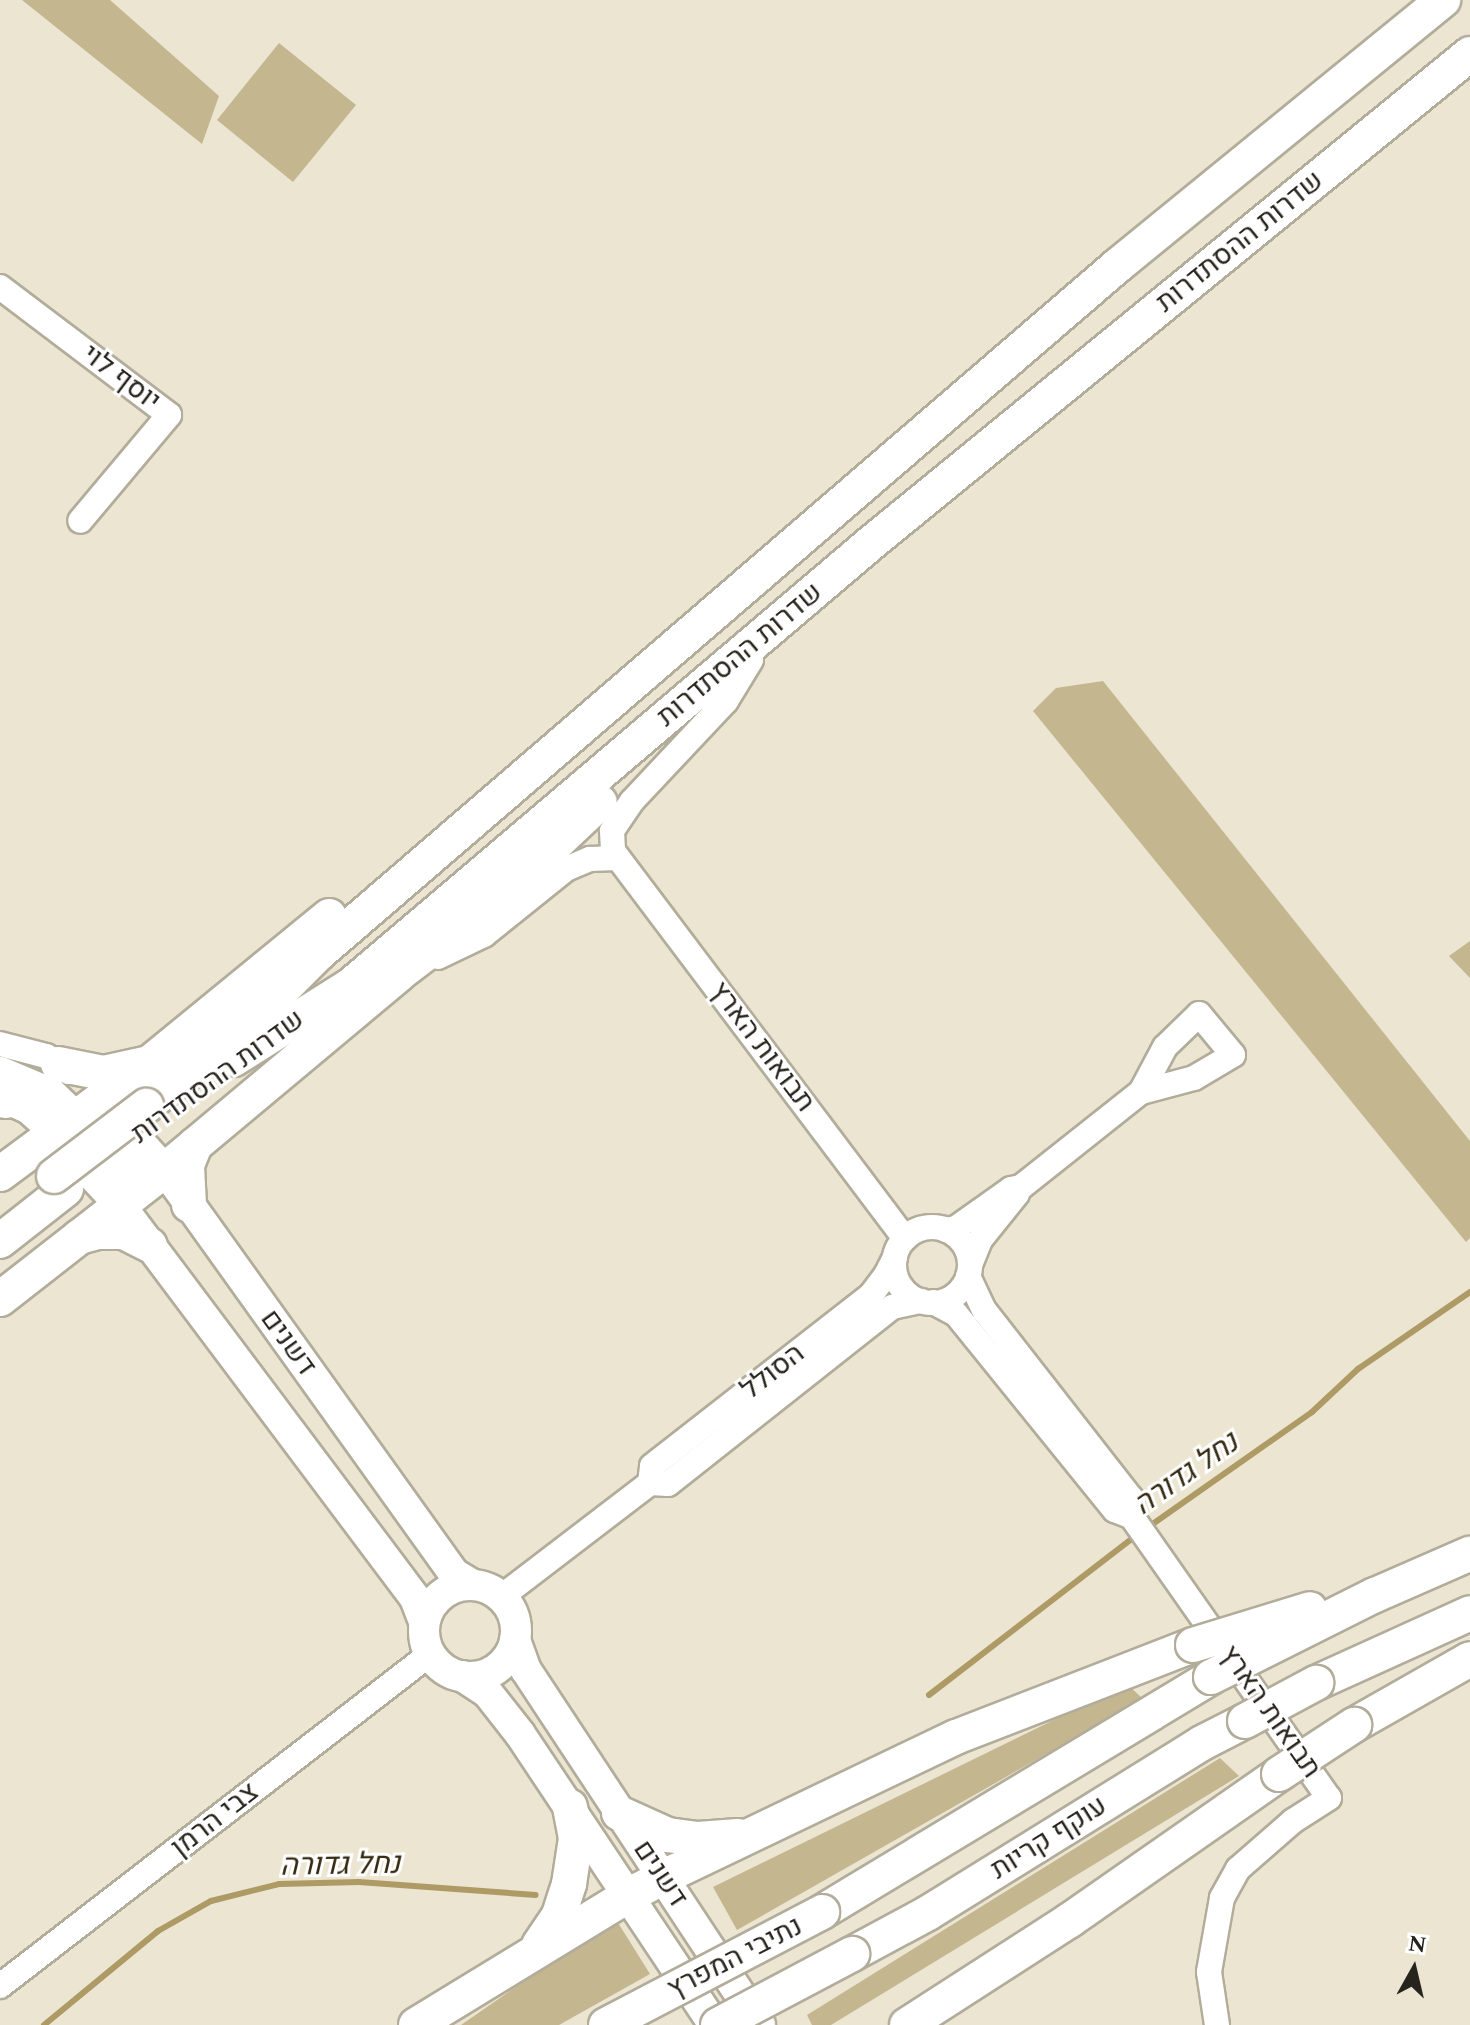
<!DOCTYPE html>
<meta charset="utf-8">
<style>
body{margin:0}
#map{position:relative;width:1470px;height:2025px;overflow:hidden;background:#ebe5d2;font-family:Spectral,Heebo,serif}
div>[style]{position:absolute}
.green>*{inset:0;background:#c4b68f}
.stream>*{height:6px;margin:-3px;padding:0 3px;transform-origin:3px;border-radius:3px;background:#ae9a64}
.roads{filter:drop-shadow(2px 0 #b2ac9a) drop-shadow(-2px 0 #b2ac9a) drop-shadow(0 2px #b2ac9a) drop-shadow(0 -2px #b2ac9a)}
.minor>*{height:24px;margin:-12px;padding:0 12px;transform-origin:12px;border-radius:12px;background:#fff}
.minor>.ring{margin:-12px;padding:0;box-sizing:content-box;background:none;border:24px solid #fff;border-radius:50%}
.major>*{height:30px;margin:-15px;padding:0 15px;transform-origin:15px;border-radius:15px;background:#fff}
.major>.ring{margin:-15px;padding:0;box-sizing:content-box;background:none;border:30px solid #fff;border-radius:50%}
.highway>*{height:34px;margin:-17px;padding:0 17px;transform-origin:17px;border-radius:17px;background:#fff}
.bridges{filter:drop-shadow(2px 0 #b2ac9a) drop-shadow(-2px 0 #b2ac9a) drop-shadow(0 2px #b2ac9a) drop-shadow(0 -2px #b2ac9a)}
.highway-bridge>*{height:34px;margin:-17px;padding:0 17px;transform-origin:17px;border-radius:17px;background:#fff}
span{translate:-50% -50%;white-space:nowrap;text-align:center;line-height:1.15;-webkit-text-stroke:6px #fff;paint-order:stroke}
.street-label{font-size:28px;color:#26241d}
.water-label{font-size:30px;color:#342b12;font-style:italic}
.north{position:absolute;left:1374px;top:1929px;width:80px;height:80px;-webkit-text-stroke:6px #fff;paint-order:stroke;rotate:8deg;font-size:22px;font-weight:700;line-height:32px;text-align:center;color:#26241d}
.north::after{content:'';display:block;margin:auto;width:28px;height:36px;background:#26241d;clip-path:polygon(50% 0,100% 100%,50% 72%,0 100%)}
</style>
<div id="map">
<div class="green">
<i style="clip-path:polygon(22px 0,110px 0,219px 96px,202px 144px)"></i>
<i style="clip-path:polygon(279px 43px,356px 105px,293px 182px,217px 120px)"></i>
<i style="clip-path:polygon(1103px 681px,1470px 1141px,1470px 1238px,1466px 1242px,1033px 711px,1056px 688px)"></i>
<i style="clip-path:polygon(1470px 941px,1470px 978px,1449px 956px)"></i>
<i style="clip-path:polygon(1127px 1684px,1143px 1699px,737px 1930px,713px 1887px)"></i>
<i style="clip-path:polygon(1220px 1758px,1239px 1776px,831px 2025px,812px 2025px,807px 2015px)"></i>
<i style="clip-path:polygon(615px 1918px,650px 1974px,559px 2025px,461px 2025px)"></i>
</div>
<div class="stream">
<i style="left:1147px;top:1528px;width:202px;rotate:-35.1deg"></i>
<i style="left:1312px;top:1412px;width:63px;rotate:-43.1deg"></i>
<i style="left:1358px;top:1369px;width:136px;rotate:-34.5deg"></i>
<i style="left:929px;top:1695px;width:264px;rotate:-37.6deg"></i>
<i style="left:44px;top:2025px;width:148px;rotate:-39.5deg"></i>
<i style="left:158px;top:1931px;width:61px;rotate:-29.5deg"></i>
<i style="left:211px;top:1901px;width:70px;rotate:-14deg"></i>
<i style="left:279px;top:1884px;width:80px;rotate:-1.4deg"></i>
<i style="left:359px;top:1882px;width:177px;rotate:4.2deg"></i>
</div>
<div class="roads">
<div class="minor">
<i style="left:0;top:287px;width:212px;rotate:37.1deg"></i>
<i style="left:169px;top:415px;width:138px;rotate:130deg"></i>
<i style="left:751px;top:660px;width:48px;rotate:121.4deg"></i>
<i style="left:726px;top:701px;width:137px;rotate:133.2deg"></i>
<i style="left:632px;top:801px;width:36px;rotate:124deg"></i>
<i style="left:612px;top:831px;width:20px;rotate:87deg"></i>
<i style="left:613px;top:851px;width:485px;rotate:53deg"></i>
<i style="left:438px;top:957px;width:51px;rotate:-25.6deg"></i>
<i style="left:484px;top:935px;width:105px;rotate:-38.8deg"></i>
<i style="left:566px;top:869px;width:26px;rotate:-23deg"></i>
<i style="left:590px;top:859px;width:27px;rotate:-2deg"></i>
<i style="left:1199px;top:1014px;width:53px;rotate:50.3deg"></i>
<i style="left:1233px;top:1055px;width:45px;rotate:149.5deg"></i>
<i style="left:1194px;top:1078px;width:55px;rotate:165.2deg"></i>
<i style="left:1141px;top:1092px;width:51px;rotate:-61.9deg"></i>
<i style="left:1165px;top:1047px;width:47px;rotate:-44.1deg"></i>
<i style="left:0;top:1044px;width:48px;rotate:14.6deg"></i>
<i style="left:46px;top:1056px;width:28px;rotate:35deg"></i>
<i style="left:0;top:1099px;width:30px;rotate:24deg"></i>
<i style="left:27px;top:1111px;width:36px;rotate:42deg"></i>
<i class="ring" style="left:894px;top:1227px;width:52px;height:52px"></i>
<i style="left:946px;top:1230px;width:10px;rotate:-11deg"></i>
<i style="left:956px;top:1228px;width:67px;rotate:-35.3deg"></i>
<i style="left:1011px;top:1189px;width:10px;rotate:-11deg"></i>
<i style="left:1021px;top:1187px;width:153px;rotate:-38.4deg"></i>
<i style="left:970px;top:1265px;width:27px;rotate:-68deg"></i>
<i style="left:980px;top:1240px;width:59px;rotate:-51.2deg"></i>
<i style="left:968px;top:1276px;width:38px;rotate:65deg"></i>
<i style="left:984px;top:1310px;width:239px;rotate:52deg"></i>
<i style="left:1131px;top:1498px;width:19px;rotate:87deg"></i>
<i style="left:933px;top:1302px;width:26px;rotate:28deg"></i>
<i style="left:956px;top:1314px;width:252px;rotate:51deg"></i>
<i style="left:1115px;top:1510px;width:18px;rotate:22deg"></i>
<i style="left:1132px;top:1517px;width:343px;rotate:55deg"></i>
<i style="left:1329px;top:1798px;width:43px;rotate:147.4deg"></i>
<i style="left:1293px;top:1821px;width:73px;rotate:138.9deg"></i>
<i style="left:1238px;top:1869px;width:33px;rotate:119deg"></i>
<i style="left:1222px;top:1898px;width:75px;rotate:100deg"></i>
<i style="left:1209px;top:1972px;width:54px;rotate:81.4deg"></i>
<i style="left:650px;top:1483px;width:18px;rotate:3deg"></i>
<i style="left:668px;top:1484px;width:285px;rotate:-38.3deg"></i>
<i style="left:892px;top:1307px;width:30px;rotate:-12deg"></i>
<i style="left:501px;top:1597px;width:188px;rotate:-37.4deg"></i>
<i style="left:650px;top:1483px;width:17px;rotate:-83deg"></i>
<i style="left:652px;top:1466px;width:278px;rotate:-38deg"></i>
<i style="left:871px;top:1295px;width:25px;rotate:-53deg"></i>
<i style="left:886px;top:1275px;width:20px;rotate:-63deg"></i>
<i style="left:0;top:1986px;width:543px;rotate:-37.67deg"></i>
</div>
<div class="major">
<i style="left:108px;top:1107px;width:85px;rotate:47.9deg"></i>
<i style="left:165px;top:1170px;width:495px;rotate:54.4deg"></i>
<i style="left:453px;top:1573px;width:23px;rotate:31deg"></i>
<i style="left:61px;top:1142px;width:86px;rotate:46.9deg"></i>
<i style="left:120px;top:1205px;width:491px;rotate:53.1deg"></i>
<i style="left:415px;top:1598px;width:26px;rotate:69deg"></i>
<i class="ring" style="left:424px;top:1585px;width:62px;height:62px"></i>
<i style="left:515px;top:1640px;width:32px;rotate:70deg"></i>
<i style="left:526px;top:1670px;width:425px;rotate:56.6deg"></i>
<i style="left:462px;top:1676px;width:30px;rotate:33deg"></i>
<i style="left:487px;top:1692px;width:53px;rotate:51.8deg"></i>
<i style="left:520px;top:1734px;width:350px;rotate:56.3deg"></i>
</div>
<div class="highway">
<i style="left:234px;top:1059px;width:138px;rotate:-32.3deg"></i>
<i style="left:351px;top:985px;width:682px;rotate:-40.36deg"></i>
<i style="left:871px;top:543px;width:773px;rotate:-39.23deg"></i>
<i style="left:58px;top:1064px;width:46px;rotate:11.3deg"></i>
<i style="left:103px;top:1073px;width:42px;rotate:-12.4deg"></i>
<i style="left:0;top:1074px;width:54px;rotate:22.8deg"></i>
<i style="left:50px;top:1095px;width:109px;rotate:43.5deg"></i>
<i style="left:129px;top:1170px;width:24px;rotate:12deg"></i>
<i style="left:152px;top:1175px;width:14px;rotate:-21deg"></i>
<i style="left:0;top:1100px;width:6px;rotate:9deg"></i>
<i style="left:146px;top:1106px;width:120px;rotate:-38.2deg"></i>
<i style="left:240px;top:1032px;width:110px;rotate:-45deg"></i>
<i style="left:318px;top:954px;width:1054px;rotate:-40.73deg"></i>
<i style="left:1117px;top:266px;width:421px;rotate:-39.2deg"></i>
<i style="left:0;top:1174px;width:189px;rotate:-36.6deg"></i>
<i style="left:152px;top:1061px;width:229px;rotate:-39.3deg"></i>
<i style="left:189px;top:1205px;width:40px;rotate:-92.9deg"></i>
<i style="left:187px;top:1165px;width:22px;rotate:-68deg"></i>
<i style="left:79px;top:1237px;width:20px;rotate:-15deg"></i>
<i style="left:98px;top:1232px;width:26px"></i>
<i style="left:124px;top:1232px;width:29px;rotate:27deg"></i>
<i style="left:0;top:1241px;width:84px;rotate:-38.2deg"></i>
<i style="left:0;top:1299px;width:209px;rotate:-38deg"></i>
<i style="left:165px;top:1170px;width:305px;rotate:-39.9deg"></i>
<i style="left:399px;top:974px;width:121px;rotate:-37.2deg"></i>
<i style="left:495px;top:901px;width:144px;rotate:-43.3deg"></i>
<i style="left:1316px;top:1683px;width:169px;rotate:-24.4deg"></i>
<i style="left:1354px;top:1725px;width:133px;rotate:-29.6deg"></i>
<i style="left:619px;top:1813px;width:54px;rotate:24.2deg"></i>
<i style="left:668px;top:1835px;width:30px;rotate:8deg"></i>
<i style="left:698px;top:1839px;width:40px;rotate:-4.3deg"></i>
<i style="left:822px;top:1912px;width:454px;rotate:-31.1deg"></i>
<i style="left:539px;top:1945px;width:36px;rotate:-56deg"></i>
<i style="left:559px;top:1915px;width:33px;rotate:-72deg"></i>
<i style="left:569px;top:1884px;width:47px;rotate:-81.3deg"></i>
<i style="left:576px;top:1838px;width:32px;rotate:-101deg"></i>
<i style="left:852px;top:1954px;width:86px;rotate:-28.3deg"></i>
<i style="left:928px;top:1913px;width:322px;rotate:-31.8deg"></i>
<i style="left:1202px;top:1743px;width:48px;rotate:-27.1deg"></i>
<i style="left:416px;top:2025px;width:250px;rotate:-31.4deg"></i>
<i style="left:629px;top:1895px;width:53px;rotate:-27.1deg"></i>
<i style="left:676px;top:1871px;width:310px;rotate:-25.6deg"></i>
<i style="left:956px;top:1737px;width:254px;rotate:-21.2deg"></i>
<i style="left:907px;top:2025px;width:194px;rotate:-32.8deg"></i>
<i style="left:1070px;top:1920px;width:255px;rotate:-34.9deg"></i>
</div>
</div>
<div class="bridges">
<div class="highway-bridge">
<i style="left:54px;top:1176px;width:116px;rotate:-37.3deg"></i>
<i style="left:1193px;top:1645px;width:122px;rotate:-17.1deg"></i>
<i style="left:1211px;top:1677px;width:183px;rotate:-26.6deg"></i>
<i style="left:1375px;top:1595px;width:103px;rotate:-23.6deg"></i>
<i style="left:1245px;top:1721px;width:81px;rotate:-28.2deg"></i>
<i style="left:1279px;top:1774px;width:90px;rotate:-33.2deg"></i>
<i style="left:606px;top:2025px;width:244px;rotate:-27.6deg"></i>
<i style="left:718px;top:2025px;width:152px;rotate:-27.9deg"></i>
</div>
</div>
<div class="street-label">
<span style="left:1240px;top:242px;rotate:-39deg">שדרות ההסתדרות</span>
<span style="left:121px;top:378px;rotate:37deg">יוסף לוי</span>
<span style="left:740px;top:655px;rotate:-40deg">שדרות ההסתדרות</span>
<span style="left:762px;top:1047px;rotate:53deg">תבואות הארץ</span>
<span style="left:218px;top:1077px;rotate:-36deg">שדרות ההסתדרות</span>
<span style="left:288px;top:1343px;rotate:54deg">דשנים</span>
<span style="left:773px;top:1372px;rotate:-38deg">הסולל</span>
<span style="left:1270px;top:1712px;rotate:55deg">תבואות הארץ</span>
<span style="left:215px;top:1820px;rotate:-38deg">צבי הרמן</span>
<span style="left:1049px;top:1838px;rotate:-32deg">עוקף קריות</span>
<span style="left:660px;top:1874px;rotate:56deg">דשנים</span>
<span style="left:735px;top:1958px;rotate:-27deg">נתיבי המפרץ</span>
</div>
<div class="water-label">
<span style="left:1186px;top:1474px;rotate:-35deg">נחל גדורה</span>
<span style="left:340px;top:1865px;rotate:-1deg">נחל גדורה</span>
</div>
<div class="north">N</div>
</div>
